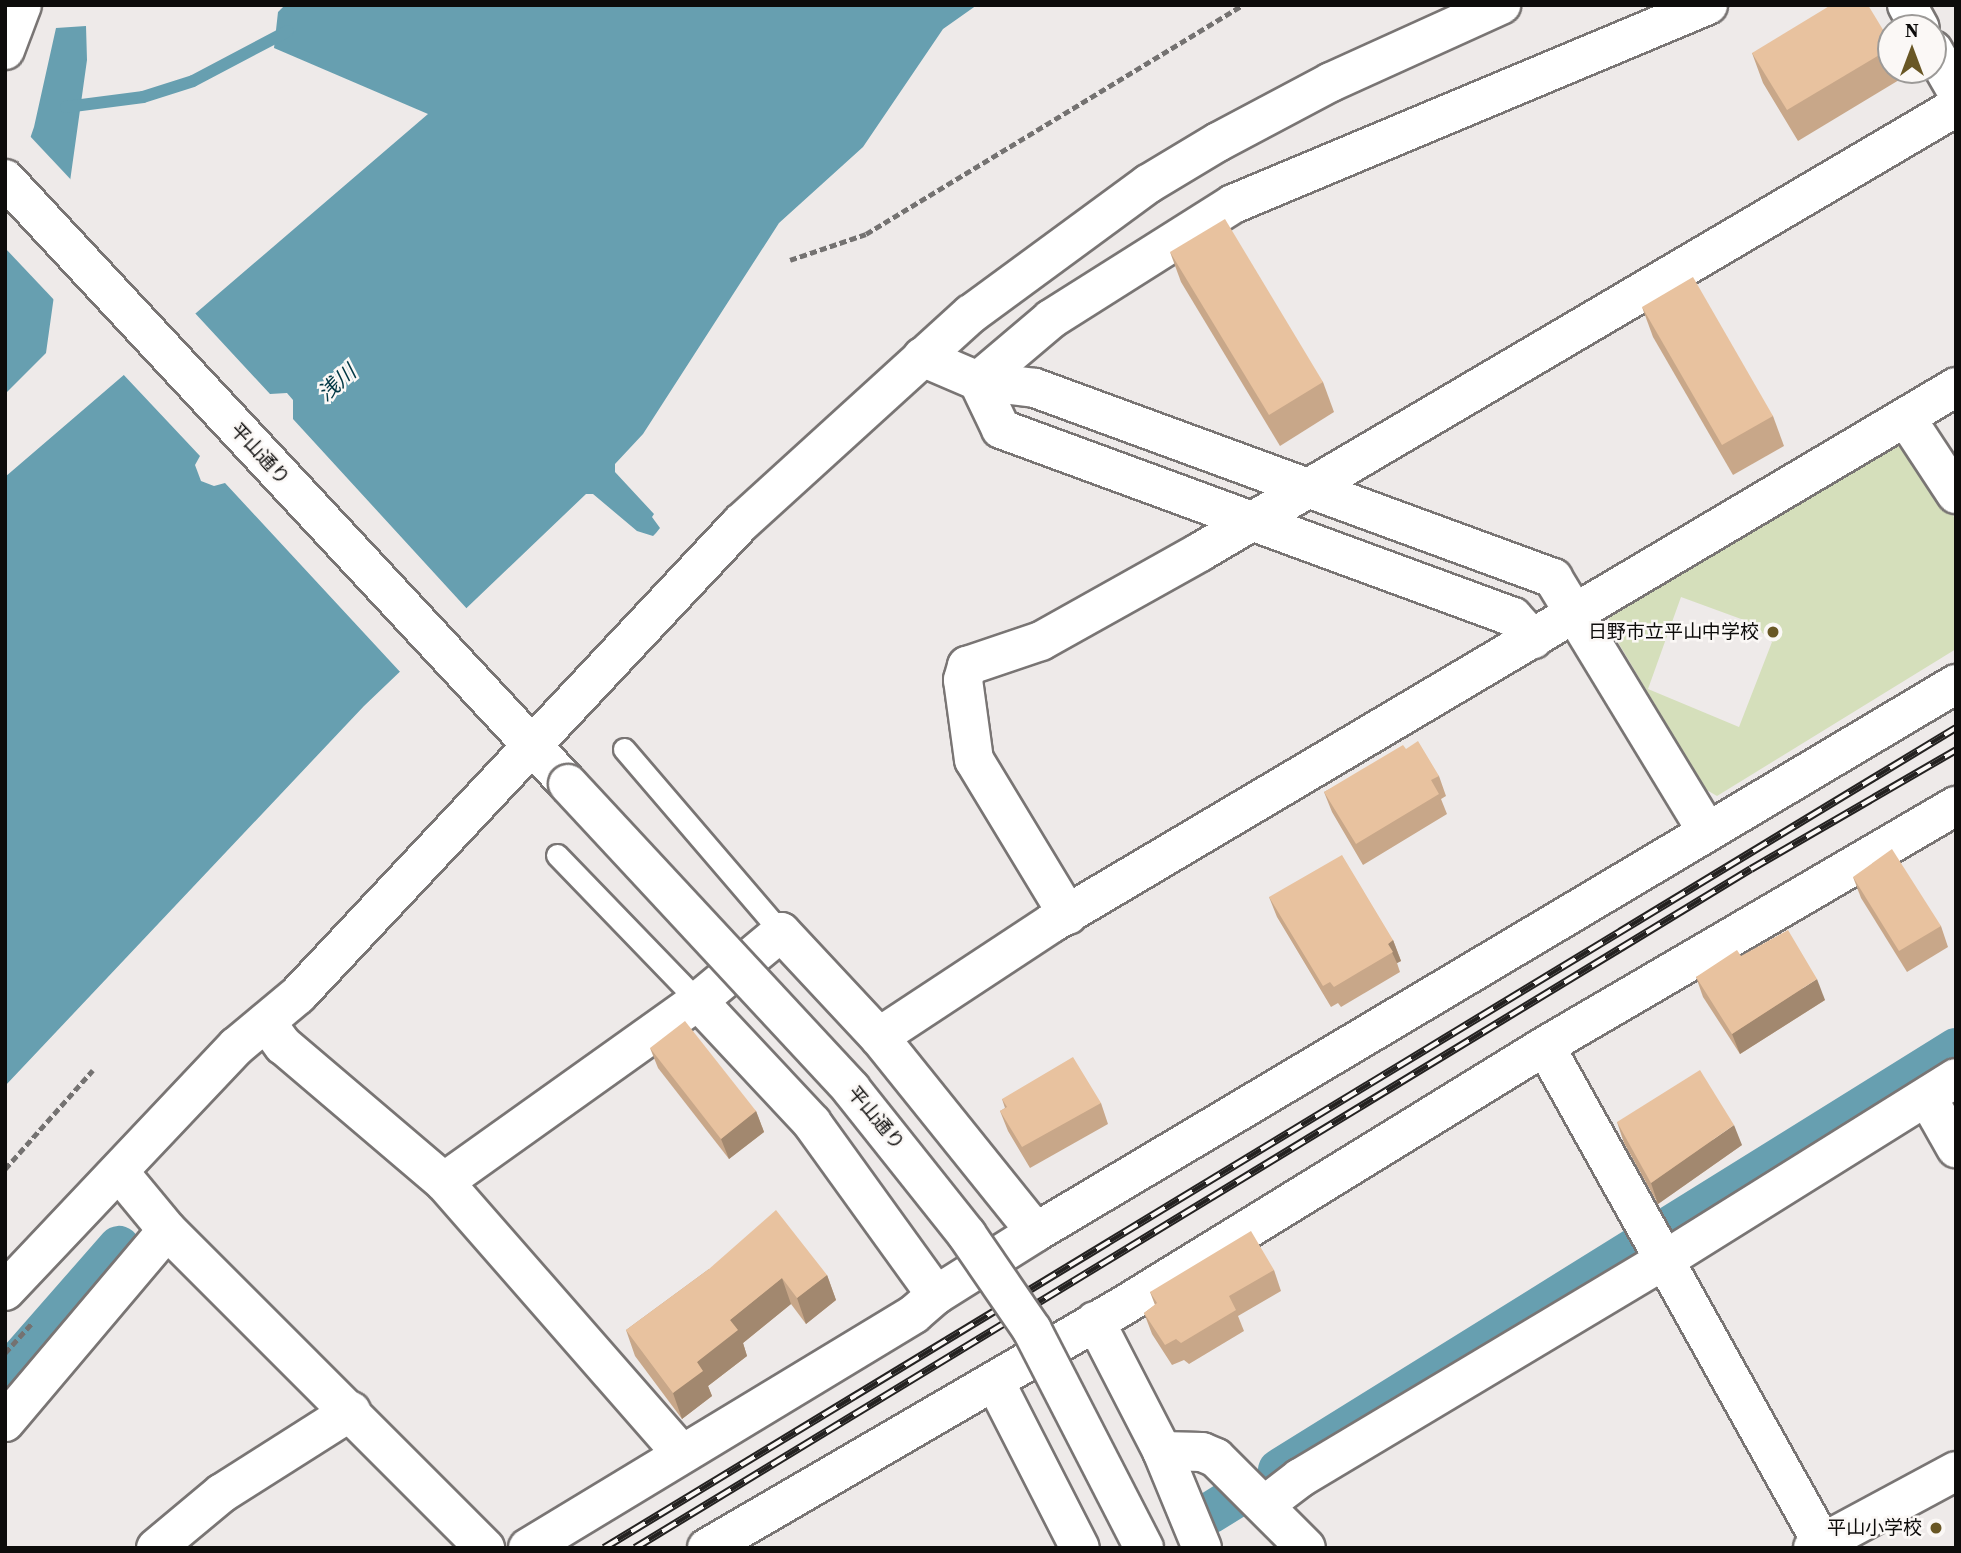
<!DOCTYPE html>
<meta charset="utf-8">
<style>
body{margin:0}
#map{position:relative;width:1961px;height:1553px;overflow:hidden;background:#eeeae9;font-family:"Source Serif 4","Noto Sans JP",serif}
div>[style]{position:absolute}
.green>*{inset:0;background:#d5dfbb}
.water>*{inset:0;background:#679fb0}
.pier>*{inset:0;background:#eeeae9}
.stream>*{height:12px;margin:-6px;padding:0 6px;transform-origin:6px;border-radius:6px;background:#679fb0}
.canal>*{height:42px;margin:-21px;padding:0 21px;transform-origin:21px;border-radius:21px;background:#679fb0}
.path>*{height:4.5px;margin-top:-2.25px;transform-origin:0;background:repeating-linear-gradient(90deg,#747271 0 7px,transparent 0 10.5px)}
.roads{filter:drop-shadow(2px 0 #797574) drop-shadow(-2px 0 #797574) drop-shadow(0 2px #797574) drop-shadow(0 -2px #797574)}
.lane>*{height:21px;margin:-10.5px;padding:0 10.5px;transform-origin:10.5px;border-radius:10.5px;background:#fff}
.street>*{height:38px;margin:-19px;padding:0 19px;transform-origin:19px;border-radius:19px;background:#fff}
.secondary>*{height:38px;margin:-19px;padding:0 19px;transform-origin:19px;border-radius:19px;background:#fff}
.rail>*{height:8px;margin-top:-4px;transform-origin:0;background:repeating-linear-gradient(90deg,#fbf8f6 0 16px,#242221 0 32px);box-sizing:border-box;border-block:2px solid #242221}
.bridges{filter:drop-shadow(2px 0 #797574) drop-shadow(-2px 0 #797574) drop-shadow(0 2px #797574) drop-shadow(0 -2px #797574)}
.secondary-bridge>*{height:38px;margin:-19px;padding:0 19px;transform-origin:19px;border-radius:19px;background:#fff}
.wall>*{inset:0;background:#c8a789}
.shaded-wall>*{inset:0;background:#a2886f}
.building>*{inset:0;background:#e8c29f}
.dots>*{width:19px;height:19px;translate:-50% -50%;box-sizing:border-box;border:4px solid #fbf8f6;border-radius:50%}
span{translate:-50% -50%;white-space:nowrap;text-align:center;line-height:1.15;-webkit-text-stroke:5px #fbf8f6;paint-order:stroke}
.street-label{font-size:19px;color:#0d0c0b}
.poi-label{font-size:19px;color:#0d0c0b}
.right{translate:-100% -50%;text-align:right}
.water-label{font-size:21px;color:#013744;font-style:italic}
.frame{position:absolute;inset:0;border:7px solid #0d0c0b;pointer-events:none}
.north{position:absolute;left:1877px;top:14px;width:70px;height:70px;box-sizing:border-box;background:#fbf8f6;border:2px solid #9c9a98;border-radius:50%;rotate:0deg;font-size:19px;font-weight:700;line-height:28px;text-align:center;color:#0d0c0b}
.north::after{content:'';display:block;margin:auto;width:24px;height:32px;background:#695725;clip-path:polygon(50% 0,100% 100%,50% 72%,0 100%)}
</style>
<div id="map">
<div class="green">
<i style="clip-path:polygon(evenodd,1895px 444px,1907px 446px,1956px 520px,1956px 649px,1717px 796px,1705px 789px,1609px 627px,1609px 618px,1895px 444px,1681px 597px,1752px 623px,1772px 642px,1739px 727px,1648px 689px,1681px 597px)"></i>
</div>
<div class="water">
<i style="clip-path:polygon(285px 5px,977px 5px,943px 29px,863px 147px,779px 223px,643px 434px,615px 464px,615px 472px,654px 514px,652px 517px,660px 528px,656px 533px,653px 536px,637px 531px,593px 494px,586px 494px,364px 706px,5px 1086px,5px 477px,428px 114px,274px 48px,278px 12px)"></i>
<i style="clip-path:polygon(86px 26px,87px 60px,46px 353px,5px 394px,5px 211px,34px 127px,56px 28px)"></i>
</div>
<div class="pier">
<i style="clip-path:polygon(28px 134px,74px 183px,57px 303px,5px 248px,5px 200px)"></i>
<i style="clip-path:polygon(193px 311px,270px 394px,287px 393px,293px 400px,293px 419px,469px 611px,402px 674px,225px 483px,214px 486px,201px 481px,195px 465px,200px 456px,121px 372px)"></i>
</div>
<div class="stream">
<i style="left:66px;top:107px;width:78px;rotate:-7.4deg"></i>
<i style="left:143px;top:97px;width:52px;rotate:-17.7deg"></i>
<i style="left:193px;top:81px;width:107px;rotate:-27.8deg"></i>
</div>
<div class="canal">
<i style="left:5px;top:1377px;width:173px;rotate:-48.8deg"></i>
<i style="left:1279px;top:1470px;width:797px;rotate:-31.88deg"></i>
<i style="left:1210px;top:1513px;width:31px;rotate:-32deg"></i>
</div>
<div class="path">
<i style="left:790px;top:260px;width:80px;rotate:-18.9deg"></i>
<i style="left:866px;top:234px;width:440px;rotate:-31.3deg"></i>
<i style="left:5px;top:1169px;width:132px;rotate:-48.4deg"></i>
<i style="left:5px;top:1353px;width:40px;rotate:-48deg"></i>
</div>
<div class="roads">
<div class="lane">
<i style="left:624px;top:749px;width:241px;rotate:49.4deg"></i>
<i style="left:557px;top:855px;width:203px;rotate:46deg"></i>
</div>
<div class="street">
<i style="left:1907px;top:5px;width:26px;rotate:61deg"></i>
<i style="left:1933px;top:50px;width:46px;rotate:60.1deg"></i>
<i style="left:922px;top:357px;width:61px;rotate:23.2deg"></i>
<i style="left:978px;top:381px;width:57px;rotate:7deg"></i>
<i style="left:1035px;top:388px;width:552px;rotate:20.14deg"></i>
<i style="left:1553px;top:578px;width:295px;rotate:58.7deg"></i>
<i style="left:978px;top:381px;width:96px;rotate:-40.3deg"></i>
<i style="left:1051px;top:319px;width:215px;rotate:-32.3deg"></i>
<i style="left:1233px;top:204px;width:515px;rotate:-22.73deg"></i>
<i style="left:978px;top:381px;width:53px;rotate:64.4deg"></i>
<i style="left:1001px;top:429px;width:545px;rotate:20.16deg"></i>
<i style="left:1513px;top:617px;width:30px;rotate:48deg"></i>
<i style="left:1906px;top:418px;width:91px;rotate:56.7deg"></i>
<i style="left:1068px;top:915px;width:181px;rotate:-121.2deg"></i>
<i style="left:974px;top:760px;width:81px;rotate:-97.8deg"></i>
<i style="left:963px;top:680px;width:15px;rotate:-74deg"></i>
<i style="left:967px;top:666px;width:78px;rotate:-18.7deg"></i>
<i style="left:1041px;top:641px;width:182px;rotate:-29.2deg"></i>
<i style="left:1200px;top:552px;width:877px;rotate:-30.48deg"></i>
<i style="left:698px;top:1001px;width:167px;rotate:46.9deg"></i>
<i style="left:812px;top:1123px;width:212px;rotate:54.2deg"></i>
<i style="left:266px;top:1022px;width:29px;rotate:54deg"></i>
<i style="left:283px;top:1045px;width:211px;rotate:40.4deg"></i>
<i style="left:444px;top:1182px;width:359px;rotate:48.8deg"></i>
<i style="left:879px;top:1037px;width:207px;rotate:-33.4deg"></i>
<i style="left:1052px;top:923px;width:1051px;rotate:-30.66deg"></i>
<i style="left:1545px;top:1046px;width:575px;rotate:60.85deg"></i>
<i style="left:1927px;top:1097px;width:59px;rotate:60.4deg"></i>
<i style="left:119px;top:1172px;width:75px;rotate:50.4deg"></i>
<i style="left:167px;top:1230px;width:450px;rotate:45deg"></i>
<i style="left:444px;top:1182px;width:312px;rotate:-35.5deg"></i>
<i style="left:698px;top:1001px;width:108px;rotate:-39.7deg"></i>
<i style="left:781px;top:932px;width:144px;rotate:47deg"></i>
<i style="left:879px;top:1037px;width:250px;rotate:51.2deg"></i>
<i style="left:5px;top:1291px;width:337px;rotate:-46.6deg"></i>
<i style="left:237px;top:1046px;width:80px;rotate:-39.9deg"></i>
<i style="left:298px;top:995px;width:647px;rotate:-46.82deg"></i>
<i style="left:741px;top:523px;width:311px;rotate:-42.3deg"></i>
<i style="left:971px;top:314px;width:220px;rotate:-36.3deg"></i>
<i style="left:1148px;top:184px;width:82px;rotate:-31deg"></i>
<i style="left:1218px;top:142px;width:128px;rotate:-28deg"></i>
<i style="left:1331px;top:82px;width:187px;rotate:-24.4deg"></i>
<i style="left:1095px;top:1321px;width:146px;rotate:62.7deg"></i>
<i style="left:1162px;top:1451px;width:105px;rotate:67.6deg"></i>
<i style="left:995px;top:1382px;width:186px;rotate:62.9deg"></i>
<i style="left:5px;top:1422px;width:251px;rotate:-49.8deg"></i>
<i style="left:1162px;top:1451px;width:40px;rotate:1.4deg"></i>
<i style="left:1202px;top:1452px;width:15px;rotate:23deg"></i>
<i style="left:1216px;top:1458px;width:127px;rotate:45deg"></i>
<i style="left:1266px;top:1504px;width:43px;rotate:-37.4deg"></i>
<i style="left:1300px;top:1478px;width:423px;rotate:-30.9deg"></i>
<i style="left:1663px;top:1261px;width:345px;rotate:-32deg"></i>
<i style="left:156px;top:1548px;width:86px;rotate:-39.8deg"></i>
<i style="left:222px;top:1493px;width:153px;rotate:-32.4deg"></i>
<i style="left:528px;top:1548px;width:451px;rotate:-31.2deg"></i>
<i style="left:914px;top:1314px;width:29px;rotate:-41deg"></i>
<i style="left:936px;top:1295px;width:118px;rotate:-32.2deg"></i>
<i style="left:1036px;top:1232px;width:1071px;rotate:-30.78deg"></i>
<i style="left:707px;top:1548px;width:475px;rotate:-30.2deg"></i>
<i style="left:1118px;top:1309px;width:501px;rotate:-31.63deg"></i>
<i style="left:1545px;top:1046px;width:476px;rotate:-30.3deg"></i>
<i style="left:1813px;top:1548px;width:162px;rotate:-28.3deg"></i>
</div>
<div class="secondary">
<i style="left:5px;top:50px;width:48px;rotate:-69.3deg"></i>
<i style="left:5px;top:179px;width:826px;rotate:47.06deg"></i>
</div>
</div>
<div class="rail">
<i style="left:604px;top:1548px;width:1581px;rotate:-31.24deg"></i>
<i style="left:635px;top:1548px;width:1306px;rotate:-31.32deg"></i>
<i style="left:1751px;top:869px;width:237px;rotate:-30.1deg"></i>
</div>
<div class="bridges">
<div class="secondary-bridge">
<i style="left:568px;top:784px;width:416px;rotate:47.1deg"></i>
<i style="left:851px;top:1089px;width:186px;rotate:51.5deg"></i>
<i style="left:967px;top:1235px;width:115px;rotate:55.6deg"></i>
<i style="left:1032px;top:1330px;width:245px;rotate:62.8deg"></i>
</div>
</div>
<div class="wall">
<i style="clip-path:polygon(1891px 43px,1891px 70px,1902px 70px,1904px 77px,1798px 141px,1763px 83px,1752px 53px)"></i>
<i style="clip-path:polygon(1170px 252px,1323px 382px,1334px 412px,1280px 446px,1181px 282px)"></i>
<i style="clip-path:polygon(1642px 307px,1773px 416px,1784px 446px,1733px 475px,1653px 337px)"></i>
<i style="clip-path:polygon(1406px 749px,1439px 776px,1446px 796px,1441px 799px,1447px 814px,1363px 865px,1332px 812px,1324px 792px)"></i>
<i style="clip-path:polygon(1853px 877px,1941px 926px,1948px 947px,1907px 972px,1861px 898px)"></i>
<i style="clip-path:polygon(1269px 897px,1393px 940px,1401px 961px,1397px 963px,1400px 972px,1341px 1007px,1338px 1003px,1331px 1007px,1277px 917px)"></i>
<i style="clip-path:polygon(1741px 956px,1825px 1000px,1740px 1054px,1703px 997px,1696px 977px)"></i>
<i style="clip-path:polygon(650px 1048px,756px 1111px,764px 1132px,729px 1159px,658px 1068px)"></i>
<i style="clip-path:polygon(1002px 1099px,1101px 1103px,1108px 1124px,1030px 1168px,1008px 1131px,1000px 1111px,1005px 1108px)"></i>
<i style="clip-path:polygon(1617px 1122px,1742px 1145px,1658px 1204px,1624px 1143px)"></i>
<i style="clip-path:polygon(709px 1269px,827px 1275px,836px 1300px,806px 1324px,791px 1304px,743px 1343px,747px 1356px,708px 1386px,712px 1396px,682px 1419px,635px 1356px,626px 1330px)"></i>
<i style="clip-path:polygon(1274px 1270px,1281px 1291px,1238px 1316px,1244px 1331px,1189px 1364px,1184px 1360px,1172px 1365px,1152px 1334px,1144px 1313px,1155px 1305px,1150px 1292px)"></i>
</div>
<div class="shaded-wall">
<i style="clip-path:polygon(1393px 940px,1401px 961px,1397px 963px,1388px 944px)"></i>
<i style="clip-path:polygon(1817px 979px,1825px 1000px,1740px 1054px,1732px 1034px)"></i>
<i style="clip-path:polygon(756px 1111px,764px 1132px,729px 1159px,721px 1139px)"></i>
<i style="clip-path:polygon(1734px 1125px,1742px 1145px,1658px 1204px,1651px 1183px)"></i>
<i style="clip-path:polygon(827px 1275px,836px 1300px,806px 1324px,797px 1298px)"></i>
<i style="clip-path:polygon(782px 1278px,791px 1304px,743px 1343px,747px 1356px,708px 1386px,712px 1396px,682px 1419px,673px 1393px,730px 1320px)"></i>
</div>
<div class="building">
<i style="clip-path:polygon(1831px 5px,1868px 5px,1891px 43px,1891px 48px,1787px 110px,1752px 53px)"></i>
<i style="clip-path:polygon(1225px 219px,1323px 382px,1269px 415px,1170px 252px)"></i>
<i style="clip-path:polygon(1693px 277px,1773px 416px,1722px 445px,1642px 307px)"></i>
<i style="clip-path:polygon(1418px 741px,1439px 776px,1431px 780px,1439px 794px,1356px 844px,1324px 792px,1403px 745px,1406px 749px)"></i>
<i style="clip-path:polygon(1892px 849px,1941px 926px,1899px 951px,1853px 877px)"></i>
<i style="clip-path:polygon(1342px 855px,1393px 940px,1388px 944px,1393px 952px,1334px 987px,1330px 982px,1323px 986px,1269px 897px)"></i>
<i style="clip-path:polygon(1788px 930px,1817px 979px,1732px 1034px,1696px 977px,1737px 950px,1741px 956px)"></i>
<i style="clip-path:polygon(685px 1021px,756px 1111px,721px 1139px,650px 1048px)"></i>
<i style="clip-path:polygon(1073px 1057px,1101px 1103px,1022px 1147px,1000px 1111px,1007px 1107px,1002px 1099px)"></i>
<i style="clip-path:polygon(1700px 1070px,1734px 1125px,1651px 1183px,1617px 1122px)"></i>
<i style="clip-path:polygon(776px 1210px,827px 1275px,797px 1298px,782px 1278px,730px 1320px,738px 1330px,697px 1362px,703px 1371px,673px 1393px,626px 1330px,709px 1269px)"></i>
<i style="clip-path:polygon(1251px 1231px,1274px 1270px,1229px 1296px,1236px 1310px,1181px 1343px,1176px 1339px,1165px 1345px,1144px 1313px,1157px 1303px,1150px 1292px)"></i>
</div>
<div class="dots">
<i style="left:1773px;top:632px;background:#695725"></i>
<i style="left:1936px;top:1528px;background:#695725"></i>
</div>
<div class="street-label">
<span style="left:260px;top:454px;rotate:47deg">平山通り</span>
<span style="left:876px;top:1118px;rotate:50deg">平山通り</span>
</div>
<div class="poi-label">
<span class="right" style="left:1759px;top:632px">日野市立平山中学校</span>
<span class="right" style="left:1922px;top:1528px">平山小学校</span>
</div>
<div class="water-label">
<span style="left:337px;top:383px;rotate:-41deg">浅川</span>
</div>
<div class="frame"></div>
<div class="north">N</div>
</div>
